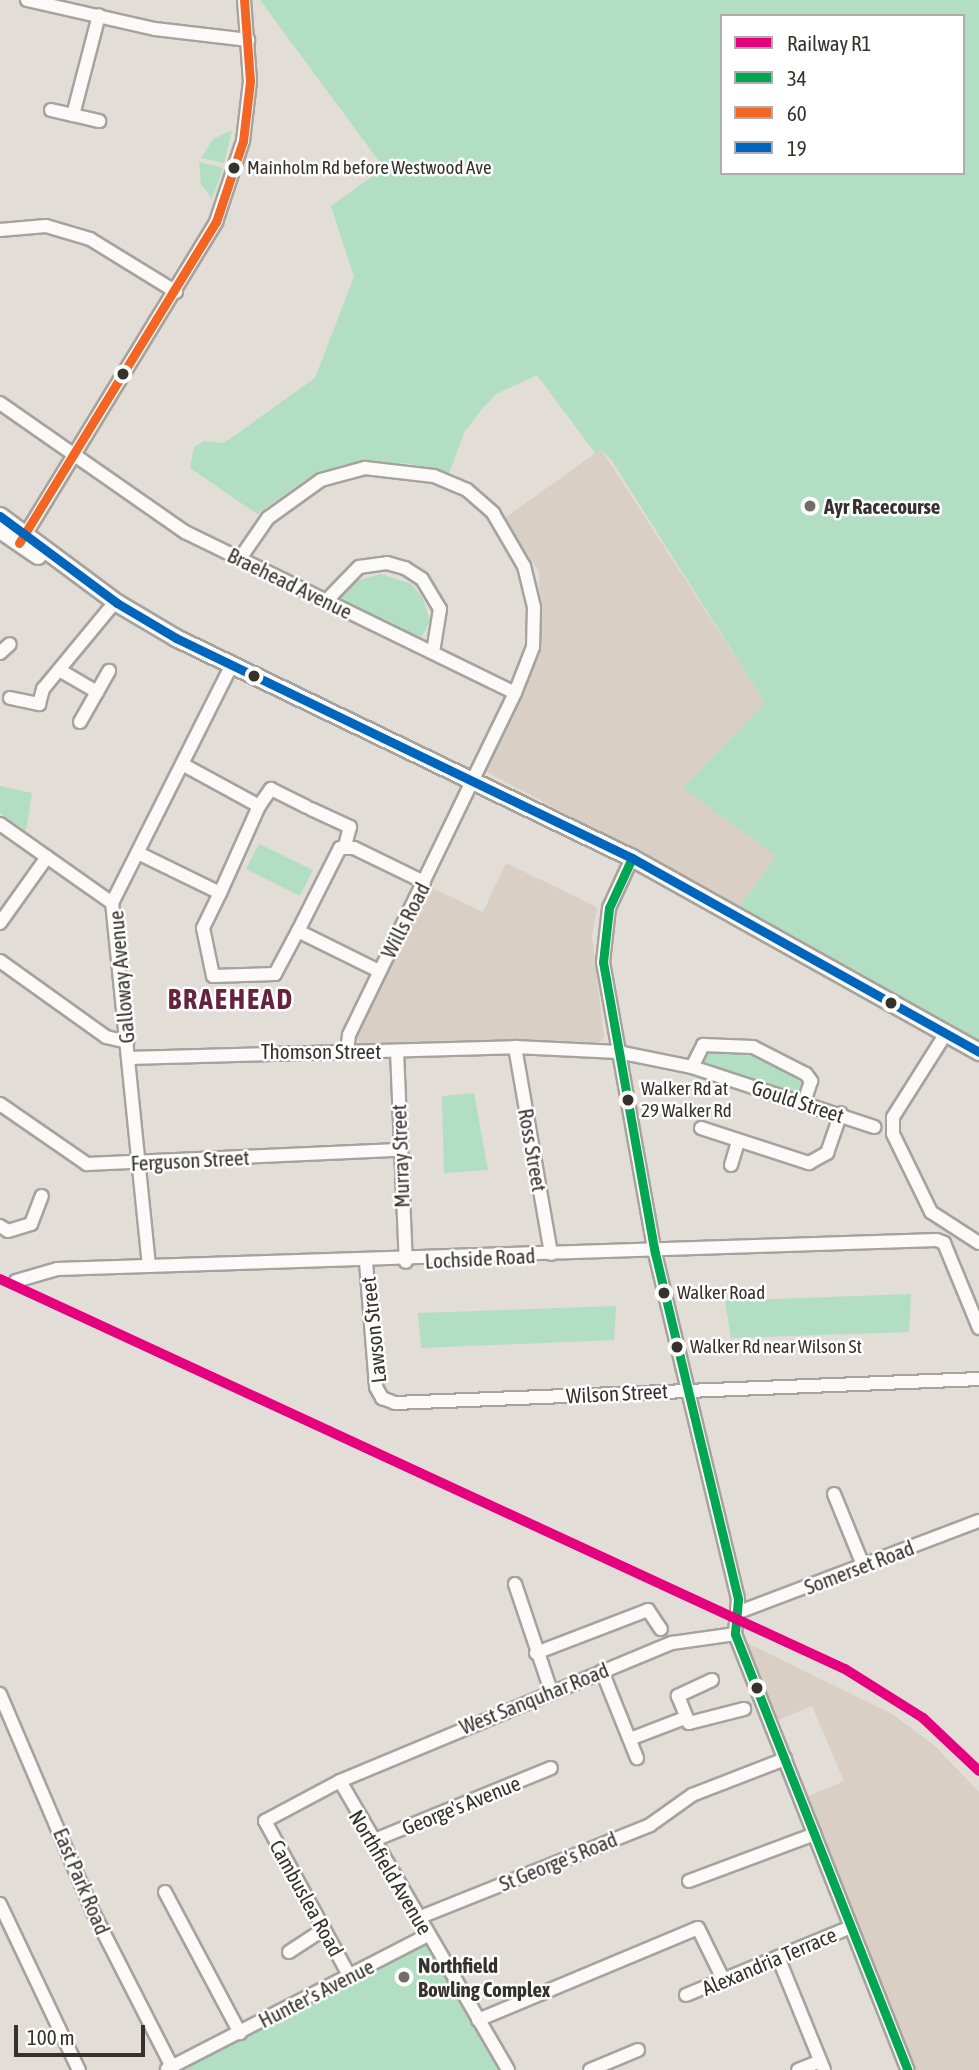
<!DOCTYPE html>
<style>
body{margin:0}
#map{position:relative;width:979px;height:2070px;overflow:hidden;background:#e2ddd7;font-family:"Asap Condensed",sans-serif}
div>[style]{position:absolute}
.built>*{inset:0;background:#d9cfc4}
.green>*{inset:0;background:#b2dec3}
.roads{filter:drop-shadow(2px 0 #a6a39e) drop-shadow(-2px 0 #a6a39e) drop-shadow(0 2px #a6a39e) drop-shadow(0 -2px #a6a39e)}
.minor>*{height:12px;margin:-6px;padding:0 6px;transform-origin:6px;border-radius:6px;background:#fbfaf9}
.major>*{height:16px;margin:-8px;padding:0 8px;transform-origin:8px;border-radius:8px;background:#fbfaf9}
.bus-1>*{height:9px;margin:-4.5px;padding:0 4.5px;transform-origin:4.5px;border-radius:4.5px;background:#00a651}
.bus-2>*{height:9px;margin:-4.5px;padding:0 4.5px;transform-origin:4.5px;border-radius:4.5px;background:#f26522}
.bus-3>*{height:9px;margin:-4.5px;padding:0 4.5px;transform-origin:4.5px;border-radius:4.5px;background:#0065bd}
.rail-1>*{height:10px;margin:-5px;padding:0 5px;transform-origin:5px;border-radius:5px;background:#e5007d}
.dots>*{width:19px;height:19px;translate:-50% -50%;box-sizing:border-box;border:4px solid #fff;border-radius:50%}
span{translate:-50% -50%;white-space:nowrap;text-align:center;line-height:1.15;-webkit-text-stroke:5px #fff;paint-order:stroke}
.bus-label{font-size:19px;color:#35312d}
.left{translate:0 -50%;text-align:left}
.poi-label{font-size:21px;color:#35312d;font-weight:700}
.street-label{font-size:21px;color:#35312d}
.district-label{font-size:28px;color:#66233d;font-weight:700;letter-spacing:2px}
.legend{position:absolute;left:720px;top:14px;width:245px;height:161px;box-sizing:border-box;background:#fff;border:2px solid #aeadab;margin:0;padding:9px 12px;list-style:none;font-size:21px;color:#35312d}
.legend li{display:flex;align-items:center;gap:14px;height:35px}
.legend b{width:35px;border:2px solid #aeadab}
.scale{position:absolute;left:14px;top:2025px;width:131px;height:32px;box-sizing:border-box;border:4px solid #35312d;border-top:0;padding-left:9px;font-size:21px;line-height:24px;white-space:nowrap;color:#35312d;-webkit-text-stroke:5px #fff;paint-order:stroke}
</style>
<div id="map">
<div class="built">
<i style="clip-path:polygon(601px 449px,765px 703px,683px 788px,776px 856px,740px 906px,485px 771px,541px 647px,539px 572px,505px 518px)"></i>
<i style="clip-path:polygon(506px 863px,597px 907px,592px 936px,604px 1036px,599px 1044px,361px 1046px,356px 1036px,430px 887px,483px 912px)"></i>
<i style="clip-path:polygon(745px 1642px,892px 1714px,934px 1745px,979px 1792px,979px 2070px,916px 2070px,808px 1796px,844px 1781px,812px 1706px,778px 1720px)"></i>
</div>
<div class="green">
<i style="clip-path:polygon(evenodd,260px 0,979px 0,979px 1040px,740px 906px,776px 856px,683px 788px,765px 703px,612px 461px,601px 449px,595px 453px,537px 375px,496px 394px,482px 409px,465px 431px,448px 476px,408px 463px,342px 466px,305px 480px,257px 514px,190px 468px,194px 447px,204px 441px,224px 443px,315px 378px,354px 277px,331px 206px,384px 168px,260px 0,722px 16px,963px 16px,963px 173px,722px 173px,722px 16px)"></i>
<i style="clip-path:polygon(232px 130px,224px 163px,201px 158px,213px 139px)"></i>
<i style="clip-path:polygon(199px 162px,223px 168px,212px 199px,201px 184px)"></i>
<i style="clip-path:polygon(381px 574px,411px 584px,422px 597px,430px 621px,421px 638px,339px 598px,353px 582px)"></i>
<i style="clip-path:polygon(0 786px,32px 793px,26px 831px,0 813px)"></i>
<i style="clip-path:polygon(259px 844px,313px 870px,300px 896px,246px 869px)"></i>
<i style="clip-path:polygon(703px 1050px,753px 1054px,805px 1084px,801px 1094px,704px 1063px)"></i>
<i style="clip-path:polygon(474px 1093px,488px 1170px,444px 1173px,442px 1096px)"></i>
<i style="clip-path:polygon(911px 1294px,909px 1332px,731px 1338px,725px 1301px)"></i>
<i style="clip-path:polygon(616px 1306px,614px 1340px,421px 1348px,418px 1313px)"></i>
<i style="clip-path:polygon(426px 1945px,498px 2070px,178px 2070px,300px 2008px)"></i>
</div>
<div class="roads">
<div class="minor">
<i style="left:27px;top:0;width:131px;rotate:12.8deg"></i>
<i style="left:155px;top:29px;width:94px;rotate:6.7deg"></i>
<i style="left:51px;top:110px;width:23px;rotate:13deg"></i>
<i style="left:73px;top:115px;width:103px;rotate:-75.4deg"></i>
<i style="left:73px;top:115px;width:27px;rotate:13deg"></i>
<i style="left:0;top:230px;width:46px;rotate:-5deg"></i>
<i style="left:46px;top:226px;width:46px;rotate:16.5deg"></i>
<i style="left:90px;top:239px;width:101px;rotate:31.6deg"></i>
<i style="left:0;top:403px;width:226px;rotate:34.9deg"></i>
<i style="left:185px;top:532px;width:367px;rotate:26deg"></i>
<i style="left:22px;top:540px;width:373px;rotate:-58.6deg"></i>
<i style="left:216px;top:222px;width:85px;rotate:-71.6deg"></i>
<i style="left:243px;top:141px;width:60px;rotate:-83.3deg"></i>
<i style="left:250px;top:81px;width:81px;rotate:-94.2deg"></i>
<i style="left:239px;top:560px;width:51px;rotate:-55.4deg"></i>
<i style="left:268px;top:518px;width:65px;rotate:-35.6deg"></i>
<i style="left:321px;top:480px;width:46px;rotate:-15.3deg"></i>
<i style="left:365px;top:468px;width:69px;rotate:6.6deg"></i>
<i style="left:434px;top:476px;width:36px;rotate:23deg"></i>
<i style="left:467px;top:490px;width:35px;rotate:41deg"></i>
<i style="left:493px;top:513px;width:61px;rotate:59.7deg"></i>
<i style="left:524px;top:566px;width:42px;rotate:76.3deg"></i>
<i style="left:534px;top:607px;width:40px;rotate:91.4deg"></i>
<i style="left:533px;top:647px;width:49px;rotate:111.4deg"></i>
<i style="left:515px;top:693px;width:380px;rotate:115.9deg"></i>
<i style="left:349px;top:1035px;width:17px;rotate:97deg"></i>
<i style="left:326px;top:601px;width:47px;rotate:-45.9deg"></i>
<i style="left:359px;top:567px;width:28px;rotate:-8deg"></i>
<i style="left:387px;top:563px;width:19px;rotate:16deg"></i>
<i style="left:405px;top:568px;width:20px;rotate:33deg"></i>
<i style="left:422px;top:579px;width:35px;rotate:59deg"></i>
<i style="left:440px;top:609px;width:44px;rotate:99.2deg"></i>
<i style="left:0;top:653px;width:13px;rotate:-42deg"></i>
<i style="left:61px;top:671px;width:42px;rotate:30.3deg"></i>
<i style="left:10px;top:698px;width:30px;rotate:12deg"></i>
<i style="left:39px;top:704px;width:16px;rotate:-75deg"></i>
<i style="left:43px;top:689px;width:105px;rotate:-50.4deg"></i>
<i style="left:80px;top:722px;width:59px;rotate:-60.4deg"></i>
<i style="left:182px;top:764px;width:88px;rotate:28.6deg"></i>
<i style="left:259px;top:806px;width:95px;rotate:114.1deg"></i>
<i style="left:259px;top:806px;width:21px;rotate:-55deg"></i>
<i style="left:271px;top:789px;width:40px;rotate:26.6deg"></i>
<i style="left:311px;top:809px;width:43px;rotate:24.8deg"></i>
<i style="left:350px;top:827px;width:20px;rotate:105deg"></i>
<i style="left:0;top:824px;width:137px;rotate:35.2deg"></i>
<i style="left:138px;top:853px;width:91px;rotate:26deg"></i>
<i style="left:220px;top:893px;width:39px;rotate:116deg"></i>
<i style="left:203px;top:928px;width:49px;rotate:78.2deg"></i>
<i style="left:213px;top:976px;width:62px;rotate:-1.8deg"></i>
<i style="left:275px;top:974px;width:49px;rotate:-61.9deg"></i>
<i style="left:298px;top:931px;width:90px;rotate:26.3deg"></i>
<i style="left:632px;top:858px;width:55px;rotate:114.7deg"></i>
<i style="left:609px;top:908px;width:54px;rotate:96.3deg"></i>
<i style="left:603px;top:962px;width:296px;rotate:79.9deg"></i>
<i style="left:655px;top:1253px;width:356px;rotate:76.5deg"></i>
<i style="left:738px;top:1599px;width:35px;rotate:95deg"></i>
<i style="left:735px;top:1634px;width:469px;rotate:68.4deg"></i>
<i style="left:0;top:923px;width:81px;rotate:-54.5deg"></i>
<i style="left:298px;top:931px;width:93px;rotate:-63.2deg"></i>
<i style="left:340px;top:848px;width:14px"></i>
<i style="left:354px;top:848px;width:78px;rotate:25.9deg"></i>
<i style="left:0;top:961px;width:130px;rotate:35.6deg"></i>
<i style="left:106px;top:1037px;width:22px;rotate:13deg"></i>
<i style="left:943px;top:1038px;width:93px;rotate:122.3deg"></i>
<i style="left:893px;top:1117px;width:17px;rotate:90deg"></i>
<i style="left:893px;top:1134px;width:87px;rotate:64deg"></i>
<i style="left:931px;top:1212px;width:57px;rotate:32.9deg"></i>
<i style="left:515px;top:1047px;width:210px;rotate:80.1deg"></i>
<i style="left:397px;top:1051px;width:211px;rotate:87.6deg"></i>
<i style="left:128px;top:1058px;width:387px;rotate:-1.6deg"></i>
<i style="left:515px;top:1047px;width:103px;rotate:2.8deg"></i>
<i style="left:618px;top:1052px;width:76px;rotate:11.5deg"></i>
<i style="left:692px;top:1067px;width:192px;rotate:18.2deg"></i>
<i style="left:692px;top:1067px;width:25px;rotate:-63deg"></i>
<i style="left:703px;top:1045px;width:50px;rotate:2.3deg"></i>
<i style="left:753px;top:1047px;width:59px;rotate:27deg"></i>
<i style="left:806px;top:1074px;width:9px;rotate:54deg"></i>
<i style="left:811px;top:1081px;width:22px;rotate:108deg"></i>
<i style="left:0;top:1104px;width:106px;rotate:34.6deg"></i>
<i style="left:87px;top:1164px;width:311px;rotate:-2.6deg"></i>
<i style="left:701px;top:1128px;width:114px;rotate:18deg"></i>
<i style="left:809px;top:1163px;width:21px;rotate:-29deg"></i>
<i style="left:827px;top:1153px;width:42px;rotate:-70.7deg"></i>
<i style="left:731px;top:1165px;width:24px;rotate:-73deg"></i>
<i style="left:0;top:1226px;width:9px;rotate:32deg"></i>
<i style="left:8px;top:1231px;width:24px;rotate:-17deg"></i>
<i style="left:31px;top:1224px;width:30px;rotate:-69deg"></i>
<i style="left:366px;top:1262px;width:125px;rotate:85.4deg"></i>
<i style="left:376px;top:1387px;width:13px;rotate:61deg"></i>
<i style="left:382px;top:1398px;width:14px;rotate:21deg"></i>
<i style="left:395px;top:1403px;width:584px;rotate:-2.35deg"></i>
<i style="left:149px;top:1266px;width:365px;rotate:-95.8deg"></i>
<i style="left:112px;top:903px;width:258px;rotate:-63.3deg"></i>
<i style="left:16px;top:1281px;width:43px;rotate:-16.3deg"></i>
<i style="left:57px;top:1269px;width:880px;rotate:-1.89deg"></i>
<i style="left:937px;top:1240px;width:8px;rotate:23deg"></i>
<i style="left:944px;top:1243px;width:92px;rotate:67.6deg"></i>
<i style="left:834px;top:1494px;width:77px;rotate:67.8deg"></i>
<i style="left:515px;top:1584px;width:113px;rotate:71.4deg"></i>
<i style="left:739px;top:1612px;width:257px;rotate:-20.8deg"></i>
<i style="left:536px;top:1653px;width:120px;rotate:-21deg"></i>
<i style="left:648px;top:1610px;width:23px;rotate:56deg"></i>
<i style="left:602px;top:1671px;width:94px;rotate:68.1deg"></i>
<i style="left:712px;top:1680px;width:38px;rotate:155deg"></i>
<i style="left:678px;top:1696px;width:29px;rotate:68deg"></i>
<i style="left:689px;top:1723px;width:57px;rotate:-14.3deg"></i>
<i style="left:0;top:1694px;width:235px;rotate:66.9deg"></i>
<i style="left:92px;top:1910px;width:176px;rotate:63deg"></i>
<i style="left:630px;top:1739px;width:59px;rotate:-20.9deg"></i>
<i style="left:340px;top:1781px;width:360px;rotate:-22.6deg"></i>
<i style="left:672px;top:1643px;width:64px;rotate:-8.1deg"></i>
<i style="left:340px;top:1781px;width:334px;rotate:59.8deg"></i>
<i style="left:340px;top:1781px;width:85px;rotate:151.9deg"></i>
<i style="left:265px;top:1821px;width:178px;rotate:61.4deg"></i>
<i style="left:372px;top:1841px;width:193px;rotate:-22.2deg"></i>
<i style="left:689px;top:1881px;width:134px;rotate:-20.5deg"></i>
<i style="left:165px;top:1892px;width:160px;rotate:62deg"></i>
<i style="left:0;top:1904px;width:184px;rotate:64.6deg"></i>
<i style="left:418px;top:1918px;width:250px;rotate:-21.8deg"></i>
<i style="left:650px;top:1825px;width:52px;rotate:-35.5deg"></i>
<i style="left:692px;top:1795px;width:100px;rotate:-21.2deg"></i>
<i style="left:289px;top:1952px;width:42px;rotate:-33.3deg"></i>
<i style="left:778px;top:1957px;width:122px;rotate:67.8deg"></i>
<i style="left:686px;top:1995px;width:178px;rotate:-22.4deg"></i>
<i style="left:478px;top:2020px;width:238px;rotate:-22.7deg"></i>
<i style="left:698px;top:1928px;width:57px;rotate:63.9deg"></i>
<i style="left:167px;top:2069px;width:293px;rotate:-27.2deg"></i>
<i style="left:590px;top:2070px;width:52px;rotate:-22.6deg"></i>
<i style="left:798px;top:2070px;width:24px;rotate:-22deg"></i>
</div>
<div class="major">
<i style="left:0;top:516px;width:146px;rotate:36.6deg"></i>
<i style="left:117px;top:603px;width:69px;rotate:30.7deg"></i>
<i style="left:176px;top:638px;width:506px;rotate:25.76deg"></i>
<i style="left:632px;top:858px;width:398px;rotate:29.2deg"></i>
<i style="left:0;top:530px;width:46px;rotate:34.4deg"></i>
</div>
</div>
<div class="bus-1">
<i style="left:632px;top:858px;width:55px;rotate:114.7deg"></i>
<i style="left:609px;top:908px;width:54px;rotate:96.3deg"></i>
<i style="left:603px;top:962px;width:296px;rotate:79.9deg"></i>
<i style="left:655px;top:1253px;width:356px;rotate:76.5deg"></i>
<i style="left:738px;top:1599px;width:35px;rotate:95deg"></i>
<i style="left:735px;top:1634px;width:469px;rotate:68.4deg"></i>
</div>
<div class="bus-2">
<i style="left:19px;top:543px;width:377px;rotate:-58.5deg"></i>
<i style="left:216px;top:222px;width:85px;rotate:-71.6deg"></i>
<i style="left:243px;top:141px;width:60px;rotate:-83.3deg"></i>
<i style="left:250px;top:81px;width:81px;rotate:-94.2deg"></i>
</div>
<div class="bus-3">
<i style="left:0;top:516px;width:146px;rotate:36.6deg"></i>
<i style="left:117px;top:603px;width:69px;rotate:30.7deg"></i>
<i style="left:176px;top:638px;width:506px;rotate:25.76deg"></i>
<i style="left:632px;top:858px;width:398px;rotate:29.2deg"></i>
</div>
<div class="rail-1">
<i style="left:0;top:1279px;width:931px;rotate:24.78deg"></i>
<i style="left:845px;top:1669px;width:92px;rotate:32.1deg"></i>
<i style="left:923px;top:1718px;width:77px;rotate:43.4deg"></i>
</div>
<div class="dots">
<i style="left:234px;top:168px;background:#35312d"></i>
<i style="left:123px;top:374px;background:#35312d"></i>
<i style="left:810px;top:506px;background:#726d68"></i>
<i style="left:254px;top:676px;background:#35312d"></i>
<i style="left:891px;top:1003px;background:#35312d"></i>
<i style="left:628px;top:1100px;background:#35312d"></i>
<i style="left:664px;top:1293px;background:#35312d"></i>
<i style="left:677px;top:1347px;background:#35312d"></i>
<i style="left:757px;top:1688px;background:#35312d"></i>
<i style="left:404px;top:1977px;background:#726d68"></i>
</div>
<div class="bus-label">
<span class="left" style="left:247px;top:168px">Mainholm Rd before Westwood Ave</span>
<span class="left" style="left:641px;top:1100px">Walker Rd at<br>29 Walker Rd</span>
<span class="left" style="left:677px;top:1293px">Walker Road</span>
<span class="left" style="left:690px;top:1347px">Walker Rd near Wilson St</span>
</div>
<div class="poi-label">
<span class="left" style="left:824px;top:506px">Ayr Racecourse</span>
<span class="left" style="left:418px;top:1977px">Northfield<br>Bowling Complex</span>
</div>
<div class="street-label">
<span style="left:290px;top:583px;rotate:26deg">Braehead Avenue</span>
<span style="left:405px;top:920px;rotate:-63deg">Wills Road</span>
<span style="left:121px;top:977px;rotate:-95deg">Galloway Avenue</span>
<span style="left:321px;top:1051px">Thomson Street</span>
<span style="left:798px;top:1101px;rotate:18deg">Gould Street</span>
<span style="left:533px;top:1150px;rotate:80deg">Ross Street</span>
<span style="left:400px;top:1156px;rotate:-92deg">Murray Street</span>
<span style="left:190px;top:1160px;rotate:-3deg">Ferguson Street</span>
<span style="left:480px;top:1258px;rotate:-3deg">Lochside Road</span>
<span style="left:373px;top:1330px;rotate:-96deg">Lawson Street</span>
<span style="left:617px;top:1393px;rotate:-3deg">Wilson Street</span>
<span style="left:859px;top:1567px;rotate:-21deg">Somerset Road</span>
<span style="left:534px;top:1698px;rotate:-22deg">West Sanquhar Road</span>
<span style="left:461px;top:1805px;rotate:-22deg">George's Avenue</span>
<span style="left:558px;top:1861px;rotate:-22deg">St George's Road</span>
<span style="left:391px;top:1872px;rotate:59deg">Northfield Avenue</span>
<span style="left:82px;top:1881px;rotate:67deg">East Park Road</span>
<span style="left:307px;top:1898px;rotate:61deg">Cambuslea Road</span>
<span style="left:769px;top:1961px;rotate:-23deg">Alexandria Terrace</span>
<span style="left:316px;top:1993px;rotate:-27deg">Hunter's Avenue</span>
</div>
<div class="district-label">
<span style="left:231px;top:999px">BRAEHEAD</span>
</div>
<ul class="legend">
<li><b style="height:9px;background:#e5007d"></b>Railway R1</li>
<li><b style="height:9px;background:#00a651"></b>34</li>
<li><b style="height:9px;background:#f26522"></b>60</li>
<li><b style="height:9px;background:#0065bd"></b>19</li>
</ul>
<div class="scale">100 m</div>
</div>
